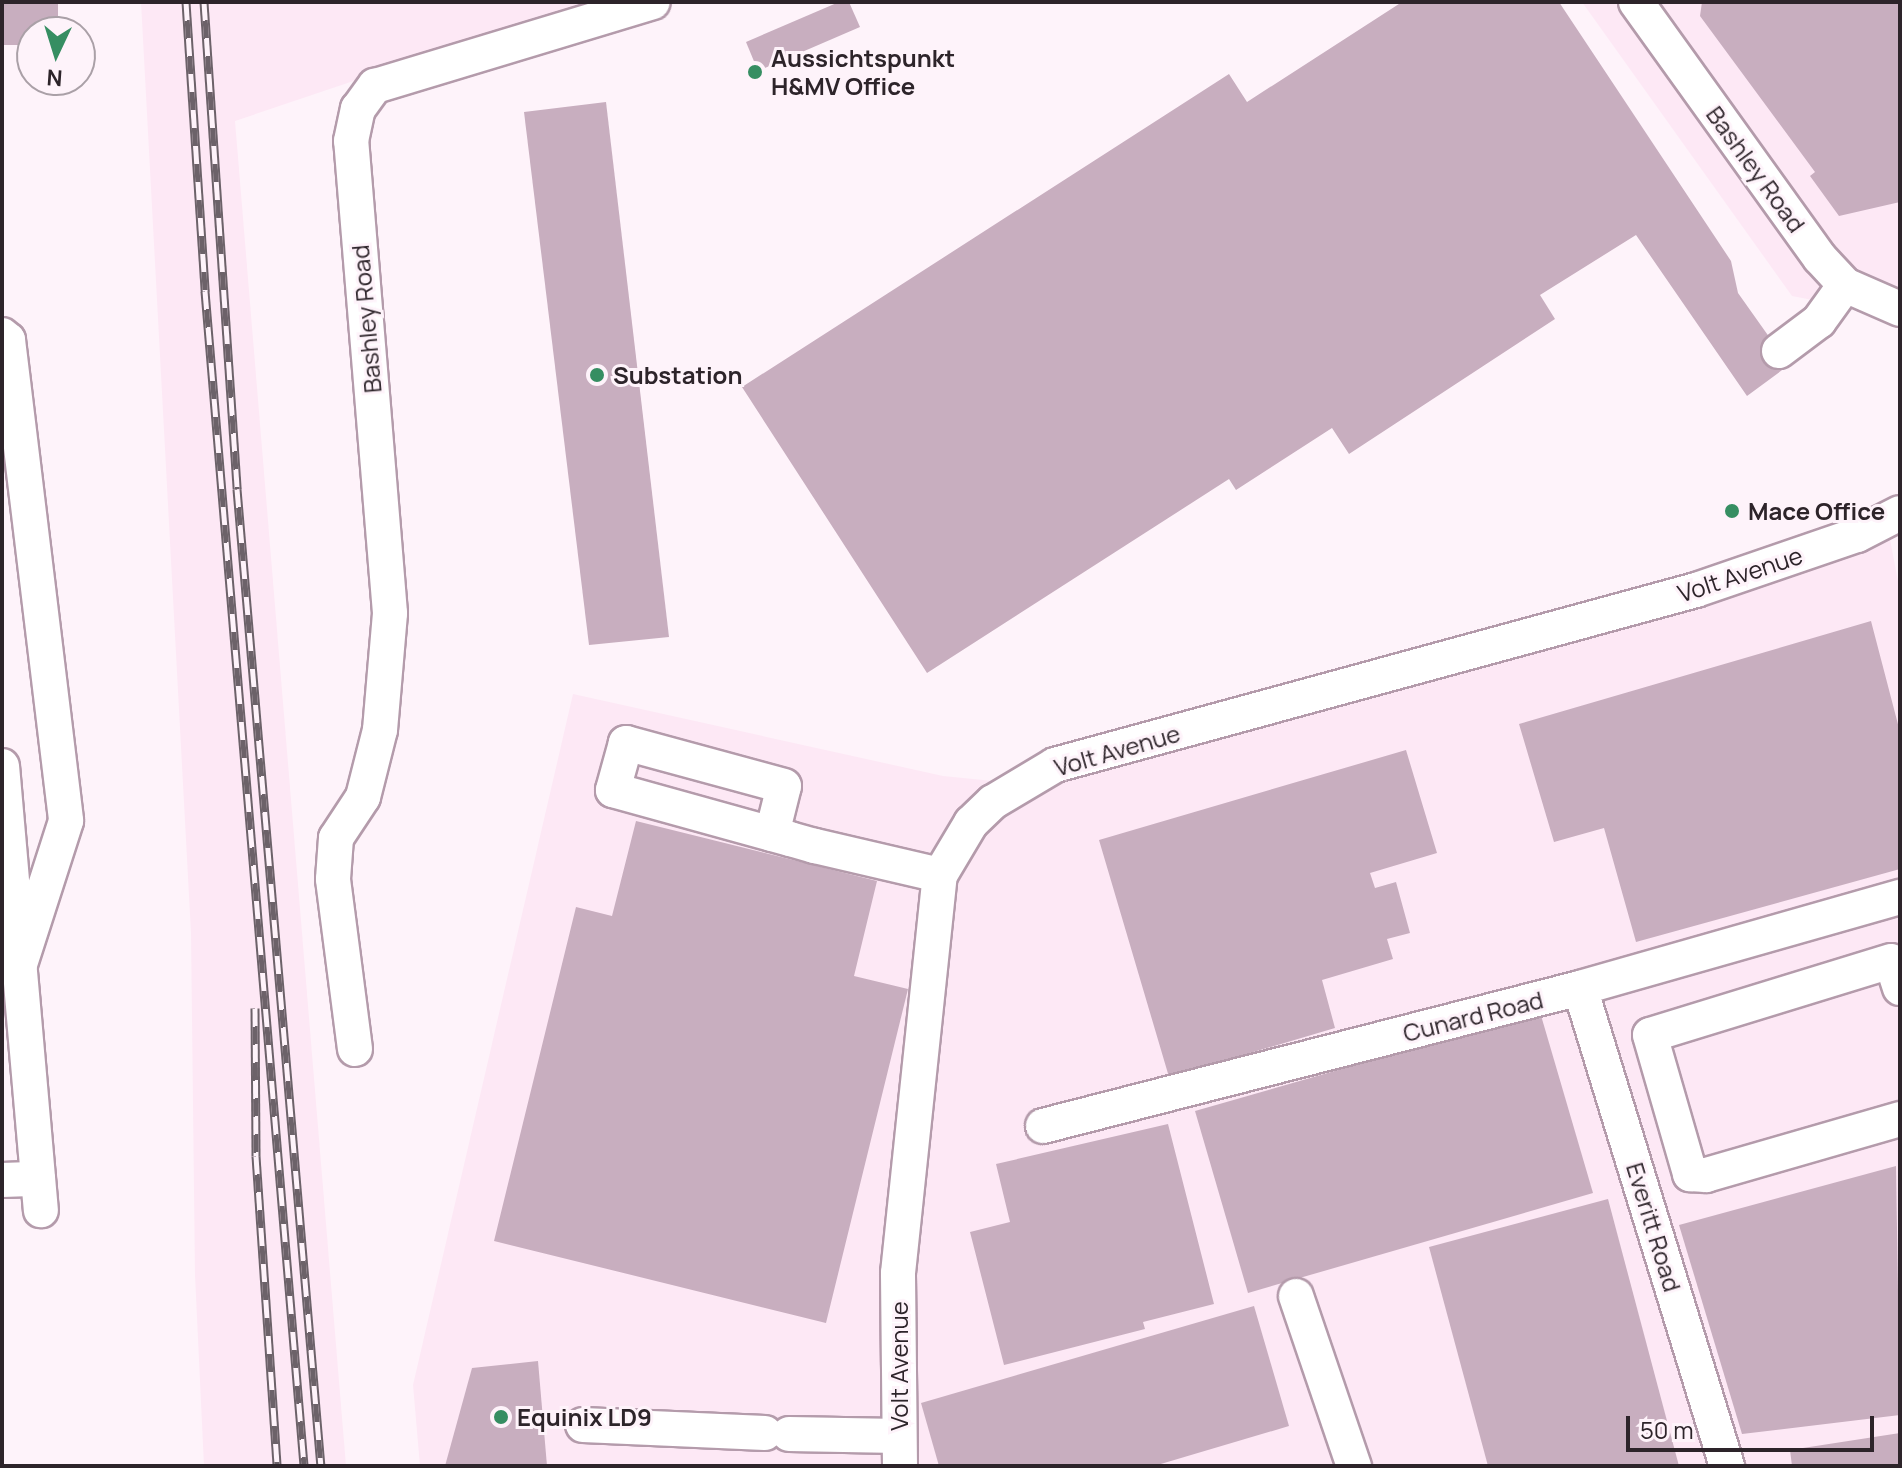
<!DOCTYPE html>
<style>
body{margin:0}
#map{position:relative;width:1902px;height:1468px;overflow:hidden;background:#fef3fa;font-family:Manrope,sans-serif}
div>[style]{position:absolute}
.built>*{inset:0;background:#fde8f5}
.building>*{inset:0;background:#c8aebf}
.roads{filter:drop-shadow(2px 0 #b49bab) drop-shadow(-2px 0 #b49bab) drop-shadow(0 2px #b49bab) drop-shadow(0 -2px #b49bab)}
.minor>*{height:34px;margin:-17px;padding:0 17px;transform-origin:17px;border-radius:17px;background:#fff}
.rail>*{height:9px;margin-top:-4.5px;transform-origin:0;background:repeating-linear-gradient(90deg,#fef3fa 0 18px,#6c6269 0 36px);box-sizing:border-box;border-block:2px solid #6c6269}
.dots>*{width:22px;height:22px;translate:-50% -50%;box-sizing:border-box;border:4px solid #fef3fa;border-radius:50%}
span{translate:-50% -50%;white-space:nowrap;text-align:center;line-height:1.15;-webkit-text-stroke:6px #fef3fa;paint-order:stroke}
.poi-label{font-size:24px;color:#2d242a;font-weight:700}
.left{translate:0 -50%;text-align:left}
.street-label{font-size:24px;color:#2d242a}
.frame{position:absolute;inset:0;border:4px solid #2d242a;pointer-events:none}
.north{position:absolute;left:16px;top:16px;width:80px;height:80px;box-sizing:border-box;background:#fef3fa;border:2px solid #aaa0a7;border-radius:50%;rotate:184deg;font-size:22px;font-weight:700;line-height:32px;text-align:center;color:#2d242a}
.north::after{content:'';display:block;margin:auto;width:28px;height:36px;background:#368e62;clip-path:polygon(50% 0,100% 100%,50% 72%,0 100%)}
.scale{position:absolute;left:1626px;top:1416px;width:248px;height:36px;box-sizing:border-box;border:4px solid #2d242a;border-top:0;padding-left:10px;font-size:24px;line-height:28px;white-space:nowrap;color:#2d242a;-webkit-text-stroke:6px #fef3fa;paint-order:stroke}
</style>
<div id="map">
<div class="built">
<i style="clip-path:polygon(141px 2px,588px 2px,235px 121px,346px 1466px,204px 1466px,195px 1275px,191px 933px)"></i>
<i style="clip-path:polygon(1582px 2px,1900px 2px,1900px 317px,1792px 296px)"></i>
<i style="clip-path:polygon(1889px 534px,1900px 592px,1900px 1466px,420px 1466px,413px 1385px,573px 694px,943px 776px,1043px 786px)"></i>
</div>
<div class="building">
<i style="clip-path:polygon(2px 2px,58px 2px,58px 32px,32px 32px,32px 45px,2px 45px)"></i>
<i style="clip-path:polygon(839px 2px,849px 2px,860px 27px,758px 71px,746px 42px)"></i>
<i style="clip-path:polygon(1402px 2px,1559px 2px,1731px 261px,1738px 293px,1789px 365px,1747px 396px,1636px 235px,1540px 295px,1555px 319px,1349px 454px,1332px 428px,1236px 490px,1229px 479px,927px 673px,742px 387px,1229px 74px,1247px 102px)"></i>
<i style="clip-path:polygon(1702px 2px,1900px 2px,1900px 202px,1839px 216px,1810px 176px,1815px 172px,1700px 16px)"></i>
<i style="clip-path:polygon(606px 102px,669px 637px,589px 645px,524px 112px)"></i>
<i style="clip-path:polygon(1871px 621px,1900px 732px,1900px 869px,1636px 942px,1604px 828px,1554px 842px,1519px 724px)"></i>
<i style="clip-path:polygon(1406px 750px,1437px 853px,1370px 873px,1375px 888px,1396px 882px,1410px 933px,1387px 939px,1393px 959px,1322px 980px,1335px 1028px,1169px 1077px,1099px 840px)"></i>
<i style="clip-path:polygon(636px 821px,877px 881px,854px 976px,908px 989px,826px 1323px,494px 1241px,576px 907px,612px 916px)"></i>
<i style="clip-path:polygon(1540px 1012px,1593px 1193px,1248px 1293px,1195px 1111px)"></i>
<i style="clip-path:polygon(1168px 1124px,1214px 1304px,1143px 1322px,1145px 1329px,1004px 1365px,970px 1232px,1010px 1222px,996px 1164px)"></i>
<i style="clip-path:polygon(1896px 1166px,1900px 1415px,1742px 1434px,1679px 1225px)"></i>
<i style="clip-path:polygon(1608px 1199px,1679px 1466px,1488px 1466px,1429px 1247px)"></i>
<i style="clip-path:polygon(1254px 1306px,1289px 1426px,1154px 1466px,939px 1466px,921px 1403px)"></i>
<i style="clip-path:polygon(538px 1361px,547px 1466px,445px 1466px,472px 1368px)"></i>
<i style="clip-path:polygon(1900px 1433px,1900px 1466px,1792px 1466px,1790px 1450px)"></i>
</div>
<div class="roads">
<div class="minor">
<i style="left:1636px;top:2px;width:315px;rotate:54.3deg"></i>
<i style="left:1820px;top:258px;width:37px;rotate:47deg"></i>
<i style="left:1845px;top:285px;width:60px;rotate:23.6deg"></i>
<i style="left:2px;top:335px;width:8px;rotate:40deg"></i>
<i style="left:8px;top:340px;width:484px;rotate:83.1deg"></i>
<i style="left:66px;top:821px;width:150px;rotate:107.8deg"></i>
<i style="left:1779px;top:351px;width:50px;rotate:-36.9deg"></i>
<i style="left:1819px;top:321px;width:44px;rotate:-54.2deg"></i>
<i style="left:2px;top:766px;width:446px;rotate:85deg"></i>
<i style="left:772px;top:834px;width:49px;rotate:-76deg"></i>
<i style="left:784px;top:786px;width:164px;rotate:-164.8deg"></i>
<i style="left:626px;top:743px;width:49px;rotate:105.5deg"></i>
<i style="left:613px;top:790px;width:184px;rotate:15.5deg"></i>
<i style="left:790px;top:839px;width:26px;rotate:16deg"></i>
<i style="left:815px;top:846px;width:128px;rotate:13.1deg"></i>
<i style="left:1580px;top:988px;width:500px;rotate:72.91deg"></i>
<i style="left:1900px;top:988px;width:28px;rotate:-108deg"></i>
<i style="left:1891px;top:961px;width:252px;rotate:162.9deg"></i>
<i style="left:1650px;top:1035px;width:145px;rotate:73.9deg"></i>
<i style="left:1690px;top:1174px;width:16px;rotate:4deg"></i>
<i style="left:1706px;top:1175px;width:202px;rotate:-16.1deg"></i>
<i style="left:355px;top:1049px;width:171px;rotate:-97.4deg"></i>
<i style="left:333px;top:879px;width:41px;rotate:-85.8deg"></i>
<i style="left:336px;top:838px;width:49px;rotate:-56.6deg"></i>
<i style="left:363px;top:797px;width:69px;rotate:-75.8deg"></i>
<i style="left:380px;top:730px;width:117px;rotate:-85.1deg"></i>
<i style="left:390px;top:613px;width:474px;rotate:-94.7deg"></i>
<i style="left:351px;top:141px;width:33px;rotate:-78deg"></i>
<i style="left:358px;top:109px;width:29px;rotate:-54deg"></i>
<i style="left:375px;top:86px;width:290px;rotate:-16.8deg"></i>
<i style="left:1043px;top:1126px;width:554px;rotate:-14.41deg"></i>
<i style="left:1580px;top:988px;width:333px;rotate:-15.9deg"></i>
<i style="left:2px;top:1180px;width:36px;rotate:-2deg"></i>
<i style="left:1296px;top:1296px;width:180px;rotate:71.2deg"></i>
<i style="left:583px;top:1425px;width:182px;rotate:2.5deg"></i>
<i style="left:789px;top:1434px;width:110px;rotate:1deg"></i>
<i style="left:900px;top:1466px;width:193px;rotate:-90.6deg"></i>
<i style="left:898px;top:1273px;width:400px;rotate:-84deg"></i>
<i style="left:940px;top:875px;width:61px;rotate:-59.2deg"></i>
<i style="left:971px;top:823px;width:30px;rotate:-44deg"></i>
<i style="left:993px;top:802px;width:72px;rotate:-30.8deg"></i>
<i style="left:1055px;top:765px;width:664px;rotate:-15.27deg"></i>
<i style="left:1696px;top:590px;width:170px;rotate:-18.9deg"></i>
<i style="left:1857px;top:535px;width:48px;rotate:-27.1deg"></i>
</div>
</div>
<div class="rail">
<i style="left:186px;top:2px;width:290px;rotate:86.2deg"></i>
<i style="left:205px;top:291px;width:1179px;rotate:85.18deg"></i>
<i style="left:204px;top:2px;width:488px;rotate:86.1deg"></i>
<i style="left:237px;top:489px;width:981px;rotate:85.09deg"></i>
<i style="left:255px;top:1008px;width:148px;rotate:89.6deg"></i>
<i style="left:256px;top:1156px;width:311px;rotate:86.1deg"></i>
</div>
<div class="dots">
<i style="left:755px;top:72px;background:#368e62"></i>
<i style="left:597px;top:375px;background:#368e62"></i>
<i style="left:1732px;top:511px;background:#368e62"></i>
<i style="left:501px;top:1417px;background:#368e62"></i>
</div>
<div class="poi-label">
<span class="left" style="left:771px;top:72px">Aussichtspunkt<br>H&amp;MV Office</span>
<span class="left" style="left:613px;top:375px">Substation</span>
<span class="left" style="left:1748px;top:511px">Mace Office</span>
<span class="left" style="left:517px;top:1417px">Equinix LD9</span>
</div>
<div class="street-label">
<span style="left:1756px;top:169px;rotate:54deg">Bashley Road</span>
<span style="left:366px;top:319px;rotate:-95deg">Bashley Road</span>
<span style="left:1740px;top:574px;rotate:-18deg">Volt Avenue</span>
<span style="left:1117px;top:750px;rotate:-16deg">Volt Avenue</span>
<span style="left:1473px;top:1016px;rotate:-14deg">Cunard Road</span>
<span style="left:1654px;top:1227px;rotate:73deg">Everitt Road</span>
<span style="left:899px;top:1366px;rotate:-90deg">Volt Avenue</span>
</div>
<div class="frame"></div>
<div class="north">N</div>
<div class="scale">50 m</div>
</div>
